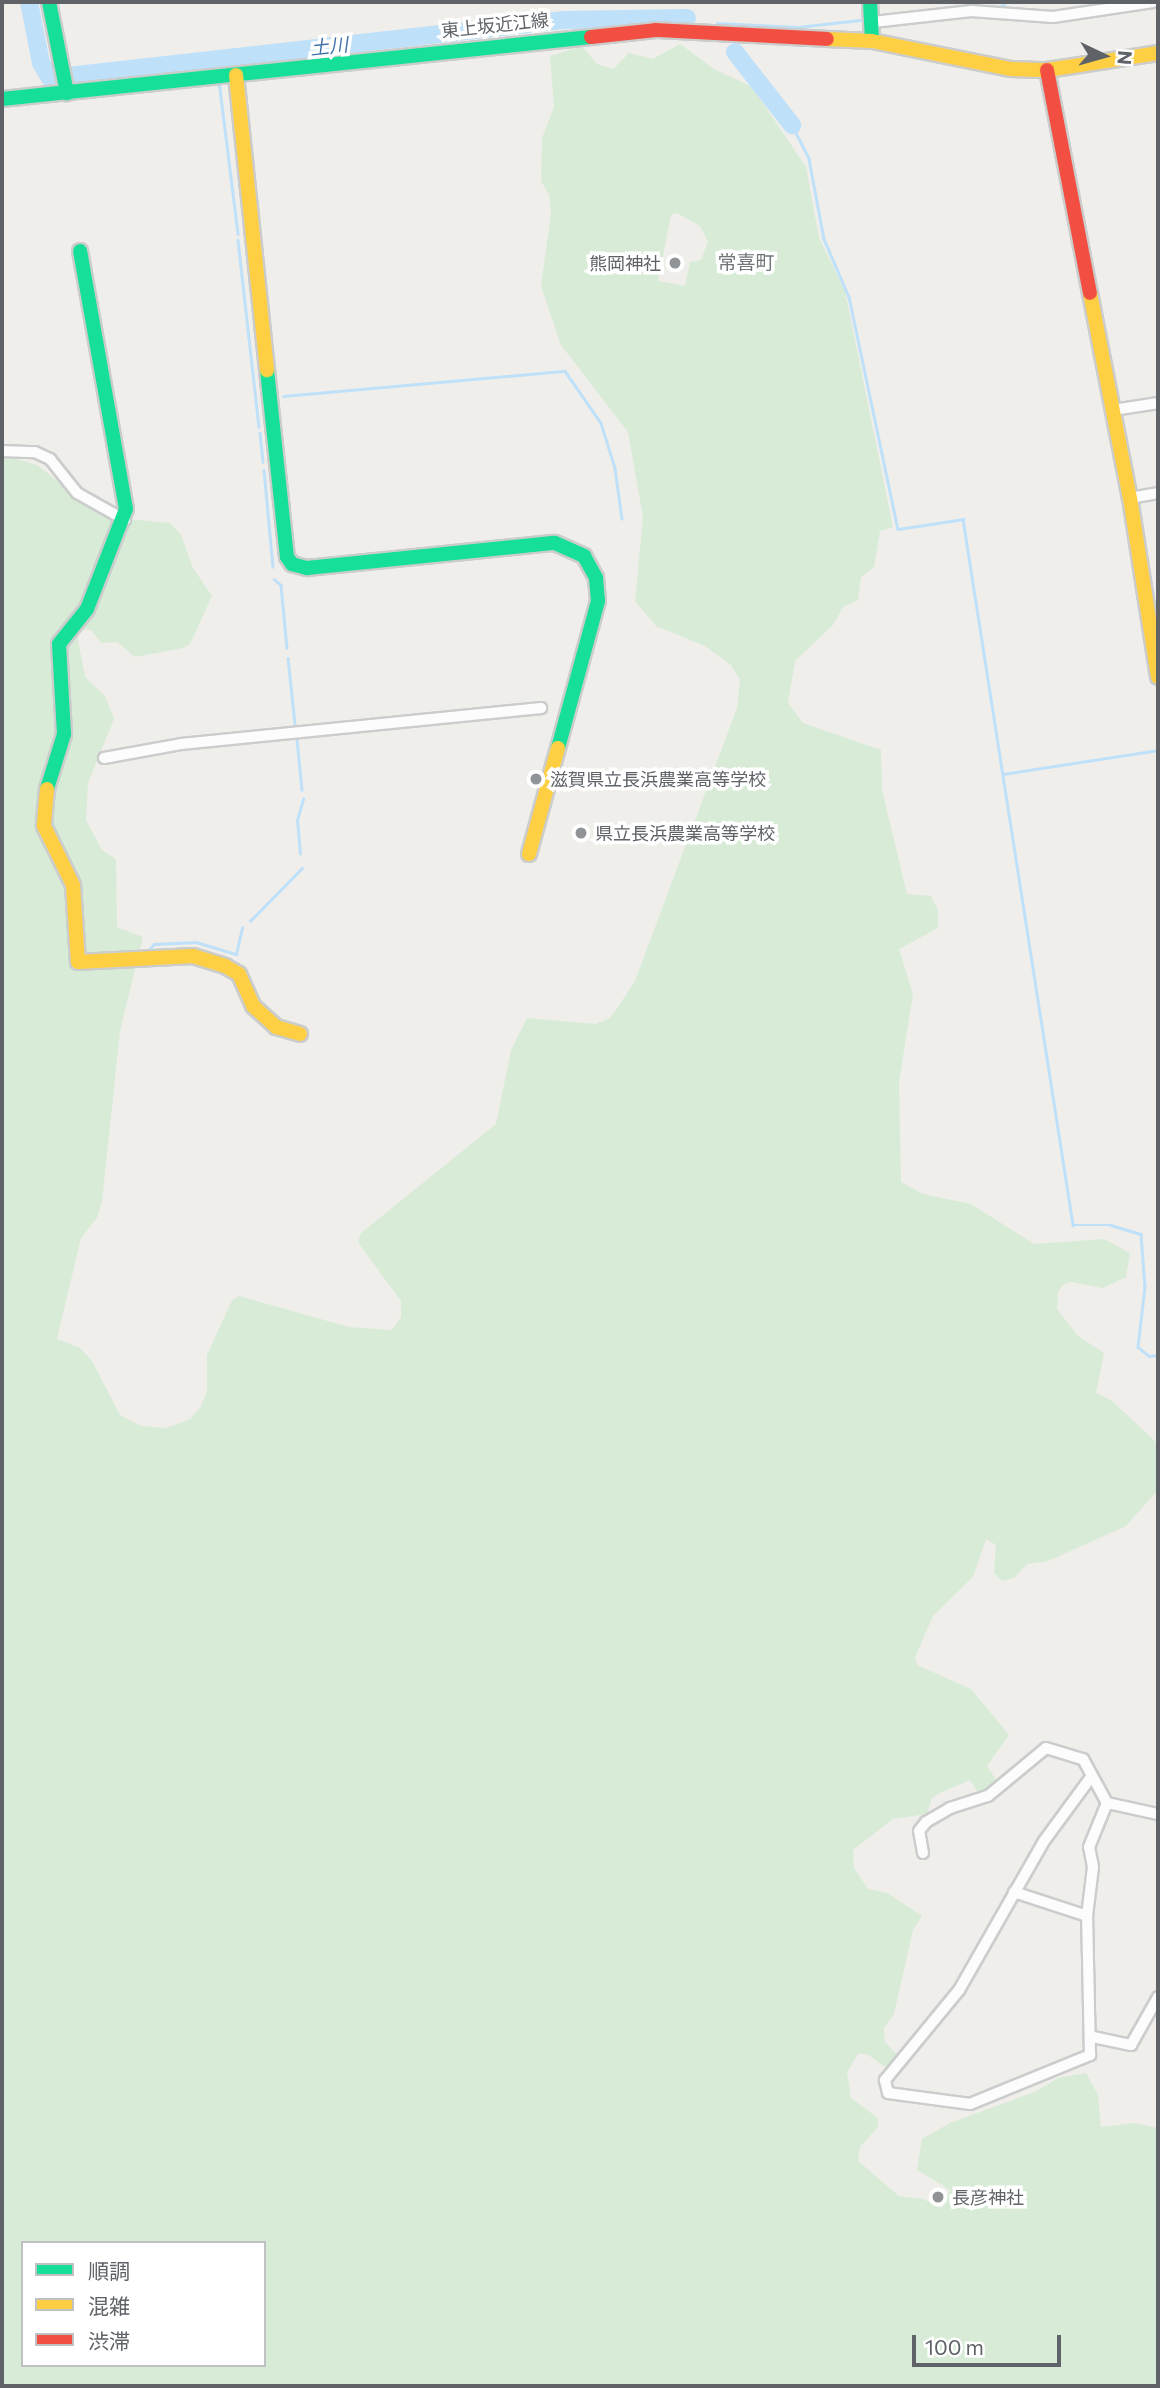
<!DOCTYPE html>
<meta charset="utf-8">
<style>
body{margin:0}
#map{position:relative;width:1160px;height:2388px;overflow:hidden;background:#efeeea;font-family:Commissioner,"Noto Sans JP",sans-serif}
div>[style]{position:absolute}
.green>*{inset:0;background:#d8ebd6}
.stream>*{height:2.5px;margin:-1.25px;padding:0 1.25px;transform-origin:1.25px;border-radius:1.25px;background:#bfe0f9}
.river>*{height:18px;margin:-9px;padding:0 9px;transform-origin:9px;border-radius:9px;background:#bfe0f9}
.roads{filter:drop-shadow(2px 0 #cbcccc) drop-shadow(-2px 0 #cbcccc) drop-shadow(0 2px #cbcccc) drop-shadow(0 -2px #cbcccc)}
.street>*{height:10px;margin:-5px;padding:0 5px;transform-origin:5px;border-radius:5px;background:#fdfcfc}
.fast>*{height:14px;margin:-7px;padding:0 7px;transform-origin:7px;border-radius:7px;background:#16e098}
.slow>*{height:14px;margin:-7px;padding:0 7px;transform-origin:7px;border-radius:7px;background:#ffcf43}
.jam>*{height:14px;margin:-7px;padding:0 7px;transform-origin:7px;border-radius:7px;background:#f24e42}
.dots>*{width:19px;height:19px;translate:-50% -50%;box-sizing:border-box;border:4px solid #fff;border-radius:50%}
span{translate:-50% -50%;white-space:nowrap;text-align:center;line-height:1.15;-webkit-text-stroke:7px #fff;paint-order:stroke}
.street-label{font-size:18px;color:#5f6368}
.poi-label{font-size:18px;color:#5f6368}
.right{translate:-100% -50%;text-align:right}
.left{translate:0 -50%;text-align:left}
.water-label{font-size:19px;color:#4174aa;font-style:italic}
.neighbourhood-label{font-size:19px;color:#70757a}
.frame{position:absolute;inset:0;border:4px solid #5f6368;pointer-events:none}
.legend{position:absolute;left:21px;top:2241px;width:245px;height:126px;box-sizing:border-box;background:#fff;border:2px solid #bfc1c3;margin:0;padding:9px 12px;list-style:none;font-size:21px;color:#5f6368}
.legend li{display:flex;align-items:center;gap:14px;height:35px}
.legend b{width:35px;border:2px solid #bfc1c3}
.north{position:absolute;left:1069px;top:21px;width:70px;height:70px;-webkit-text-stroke:5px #fff;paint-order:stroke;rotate:95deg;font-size:19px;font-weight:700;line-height:28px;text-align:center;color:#5f6368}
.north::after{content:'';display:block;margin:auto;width:24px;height:32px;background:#5f6368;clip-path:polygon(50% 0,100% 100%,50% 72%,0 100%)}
.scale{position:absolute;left:912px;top:2335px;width:149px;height:32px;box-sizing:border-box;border:4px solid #5f6368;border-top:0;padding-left:9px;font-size:21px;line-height:24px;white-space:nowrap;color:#5f6368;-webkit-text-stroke:5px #fff;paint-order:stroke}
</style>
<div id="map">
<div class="green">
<i style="clip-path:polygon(evenodd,680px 44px,714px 69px,752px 87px,806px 167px,819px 238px,845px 291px,893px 527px,880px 531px,874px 567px,861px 577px,858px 600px,843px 607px,833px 625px,795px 661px,788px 703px,803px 723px,881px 750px,882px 790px,907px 894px,931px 896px,938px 911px,938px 928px,899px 949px,913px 994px,899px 1082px,901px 1182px,923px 1194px,971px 1204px,1034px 1244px,1104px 1239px,1130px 1253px,1126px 1277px,1103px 1288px,1071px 1282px,1063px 1285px,1058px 1292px,1057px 1309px,1078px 1336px,1104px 1353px,1096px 1393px,1111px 1400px,1158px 1444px,1158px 1490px,1126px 1526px,1048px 1561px,1027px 1564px,1014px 1578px,1002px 1581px,994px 1573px,996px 1545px,986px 1539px,973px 1577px,933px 1616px,915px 1657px,917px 1665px,971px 1689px,1009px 1735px,987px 1766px,999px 1784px,979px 1794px,970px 1780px,940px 1793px,932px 1798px,927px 1814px,893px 1819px,853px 1850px,854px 1868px,868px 1889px,887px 1893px,922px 1916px,913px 1930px,894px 2014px,884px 2028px,885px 2042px,900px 2058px,892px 2072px,867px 2054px,858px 2054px,847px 2072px,851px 2098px,878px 2118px,878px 2127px,860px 2147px,858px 2161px,899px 2196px,923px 2199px,942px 2208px,950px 2190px,917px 2170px,922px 2139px,950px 2123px,1037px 2091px,1058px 2078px,1086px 2073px,1098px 2095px,1101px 2127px,1135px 2123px,1158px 2128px,1158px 2386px,2px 2386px,2px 455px,37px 465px,104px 517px,170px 523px,181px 535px,193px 568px,212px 596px,190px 644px,183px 648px,135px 657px,117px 642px,101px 643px,91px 630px,83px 629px,77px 635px,85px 677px,105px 696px,114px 719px,88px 783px,86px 820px,102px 850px,116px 859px,117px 927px,143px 937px,120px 1031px,102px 1201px,97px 1218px,81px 1238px,57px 1339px,80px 1348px,92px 1361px,120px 1415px,141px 1426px,166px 1428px,190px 1419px,200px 1408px,207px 1391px,207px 1355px,232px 1300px,239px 1296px,349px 1327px,392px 1330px,401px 1317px,401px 1301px,362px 1248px,358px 1241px,361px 1233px,496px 1124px,511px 1050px,527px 1018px,596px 1024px,610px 1018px,620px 1004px,635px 981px,737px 708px,740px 680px,731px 665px,705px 646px,656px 626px,635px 601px,643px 517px,628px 432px,561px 345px,541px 286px,551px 214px,549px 195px,541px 181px,542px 138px,554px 107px,550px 56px,582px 46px,597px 64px,613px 69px,629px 53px,653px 59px,680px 44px,677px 213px,700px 226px,708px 242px,701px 260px,690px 262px,685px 286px,658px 281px,671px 215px,677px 213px,680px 44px,23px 2243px,264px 2243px,264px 2365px,23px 2365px,23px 2243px)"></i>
</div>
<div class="stream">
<i style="left:1000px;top:6px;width:4px;rotate:-14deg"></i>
<i style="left:975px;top:7px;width:18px"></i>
<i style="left:717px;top:23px;width:81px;rotate:2.8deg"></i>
<i style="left:798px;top:27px;width:62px;rotate:-6.4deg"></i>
<i style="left:215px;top:61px;width:10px;rotate:73deg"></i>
<i style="left:219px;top:81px;width:154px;rotate:82.9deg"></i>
<i style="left:792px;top:125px;width:38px;rotate:63deg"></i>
<i style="left:809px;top:159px;width:81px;rotate:79.4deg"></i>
<i style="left:824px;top:239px;width:63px;rotate:66.7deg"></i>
<i style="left:849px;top:297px;width:237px;rotate:78.1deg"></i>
<i style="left:898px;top:529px;width:66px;rotate:-8.7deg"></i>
<i style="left:963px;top:519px;width:715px;rotate:81.14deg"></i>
<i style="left:1073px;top:1225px;width:38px"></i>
<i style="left:1111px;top:1225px;width:31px;rotate:17deg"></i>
<i style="left:1141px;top:1234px;width:53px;rotate:85.7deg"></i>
<i style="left:1145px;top:1287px;width:60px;rotate:96.7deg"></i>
<i style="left:1138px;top:1347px;width:14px;rotate:39deg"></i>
<i style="left:1149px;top:1356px;width:9px;rotate:-6deg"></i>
<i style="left:238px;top:240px;width:188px;rotate:83.6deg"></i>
<i style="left:283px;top:396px;width:283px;rotate:-5.1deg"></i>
<i style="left:565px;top:371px;width:63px;rotate:55.3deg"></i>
<i style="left:601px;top:423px;width:47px;rotate:72.7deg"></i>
<i style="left:615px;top:468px;width:51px;rotate:82.2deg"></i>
<i style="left:260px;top:433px;width:29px;rotate:84deg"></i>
<i style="left:264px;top:470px;width:97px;rotate:84.7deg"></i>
<i style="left:274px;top:579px;width:9px;rotate:41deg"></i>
<i style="left:281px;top:585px;width:63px;rotate:84.6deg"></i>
<i style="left:288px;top:658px;width:67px;rotate:84deg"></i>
<i style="left:297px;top:739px;width:51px;rotate:84.4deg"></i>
<i style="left:1003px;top:774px;width:157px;rotate:-8.8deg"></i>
<i style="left:300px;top:854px;width:34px;rotate:-95deg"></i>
<i style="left:297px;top:820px;width:22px;rotate:-74deg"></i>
<i style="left:250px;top:921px;width:74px;rotate:-45.5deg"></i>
<i style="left:146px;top:953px;width:12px;rotate:-48deg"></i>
<i style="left:154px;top:944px;width:42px;rotate:-2.7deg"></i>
<i style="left:196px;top:942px;width:42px;rotate:16.7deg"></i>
<i style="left:236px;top:954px;width:27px;rotate:-77deg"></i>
</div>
<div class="river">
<i style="left:29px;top:2px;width:62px;rotate:78.9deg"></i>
<i style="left:41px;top:63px;width:17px;rotate:59deg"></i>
<i style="left:50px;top:78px;width:517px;rotate:-6.44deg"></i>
<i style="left:564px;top:20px;width:123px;rotate:-0.9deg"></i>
<i style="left:735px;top:52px;width:93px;rotate:52deg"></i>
</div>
<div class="roads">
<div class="street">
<i style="left:873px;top:22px;width:99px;rotate:-6.4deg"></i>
<i style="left:971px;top:11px;width:82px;rotate:4.2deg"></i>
<i style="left:1053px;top:17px;width:101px;rotate:-8.5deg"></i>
<i style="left:1113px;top:410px;width:46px;rotate:-8.8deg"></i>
<i style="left:2px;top:451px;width:33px;rotate:2deg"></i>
<i style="left:35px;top:452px;width:17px;rotate:25deg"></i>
<i style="left:50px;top:459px;width:43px;rotate:51.5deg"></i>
<i style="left:77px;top:493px;width:55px;rotate:29.4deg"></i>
<i style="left:1130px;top:498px;width:28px;rotate:-10deg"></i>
<i style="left:104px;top:758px;width:78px;rotate:-10.3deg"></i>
<i style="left:181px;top:744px;width:362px;rotate:-5.7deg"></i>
<i style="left:1091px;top:1777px;width:79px;rotate:126.3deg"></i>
<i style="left:1044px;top:1841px;width:172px;rotate:119.7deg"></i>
<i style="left:959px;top:1990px;width:117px;rotate:129.4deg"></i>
<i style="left:885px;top:2080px;width:13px;rotate:77deg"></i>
<i style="left:888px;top:2093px;width:83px;rotate:7.6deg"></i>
<i style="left:970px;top:2104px;width:130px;rotate:-22.2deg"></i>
<i style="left:1090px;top:2055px;width:139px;rotate:-91.2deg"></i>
<i style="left:1087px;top:1916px;width:49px;rotate:-83deg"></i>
<i style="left:1093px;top:1867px;width:20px;rotate:-101deg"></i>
<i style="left:1089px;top:1847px;width:48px;rotate:-67.8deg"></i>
<i style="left:923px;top:1853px;width:22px;rotate:-100deg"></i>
<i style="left:919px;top:1831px;width:11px;rotate:-52deg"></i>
<i style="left:926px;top:1822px;width:28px;rotate:-30deg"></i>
<i style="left:950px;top:1808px;width:40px;rotate:-18deg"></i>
<i style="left:988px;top:1796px;width:75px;rotate:-39.6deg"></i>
<i style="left:1046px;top:1748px;width:39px;rotate:17deg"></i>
<i style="left:1083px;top:1759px;width:50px;rotate:61.4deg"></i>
<i style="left:1107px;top:1803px;width:52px;rotate:12.2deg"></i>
<i style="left:1014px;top:1892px;width:77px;rotate:18.2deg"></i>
<i style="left:1093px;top:2037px;width:39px;rotate:12deg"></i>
<i style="left:1131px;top:2045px;width:55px;rotate:-60.6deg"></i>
</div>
<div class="fast">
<i style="left:49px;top:2px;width:93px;rotate:78.8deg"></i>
<i style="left:870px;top:2px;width:39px;rotate:87deg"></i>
<i style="left:2px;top:99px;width:592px;rotate:-6.01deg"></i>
<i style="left:267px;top:370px;width:188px;rotate:83.9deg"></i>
<i style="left:287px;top:557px;width:9px;rotate:54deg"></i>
<i style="left:292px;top:564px;width:16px;rotate:15deg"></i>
<i style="left:307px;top:568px;width:249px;rotate:-5.8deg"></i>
<i style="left:555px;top:543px;width:32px;rotate:24deg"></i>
<i style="left:584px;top:556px;width:25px;rotate:61deg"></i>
<i style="left:596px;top:578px;width:23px;rotate:85deg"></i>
<i style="left:598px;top:601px;width:152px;rotate:105.2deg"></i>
<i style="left:47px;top:789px;width:58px;rotate:-72.8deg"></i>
<i style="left:64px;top:734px;width:90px;rotate:-93.2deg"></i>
<i style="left:59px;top:644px;width:45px;rotate:-51.3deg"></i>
<i style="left:87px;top:609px;width:107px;rotate:-68.7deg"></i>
<i style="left:126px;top:509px;width:262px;rotate:-100.1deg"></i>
</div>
<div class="slow">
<i style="left:827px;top:39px;width:45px;rotate:2.5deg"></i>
<i style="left:872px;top:41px;width:142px;rotate:11.4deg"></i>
<i style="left:1011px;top:69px;width:36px;rotate:2deg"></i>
<i style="left:1047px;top:70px;width:112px;rotate:-8.7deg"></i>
<i style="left:236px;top:75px;width:297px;rotate:84deg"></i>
<i style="left:1090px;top:293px;width:209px;rotate:79deg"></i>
<i style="left:1130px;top:498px;width:181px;rotate:81.1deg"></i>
<i style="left:47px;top:789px;width:37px;rotate:95deg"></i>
<i style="left:44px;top:826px;width:66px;rotate:63.8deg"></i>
<i style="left:73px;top:885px;width:77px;rotate:86.3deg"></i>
<i style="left:78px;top:962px;width:115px;rotate:-3deg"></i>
<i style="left:193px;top:956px;width:34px;rotate:17deg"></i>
<i style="left:225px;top:966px;width:16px;rotate:30deg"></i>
<i style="left:239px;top:974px;width:35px;rotate:66deg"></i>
<i style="left:253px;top:1006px;width:31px;rotate:42deg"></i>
<i style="left:276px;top:1027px;width:25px;rotate:16deg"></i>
<i style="left:529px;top:854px;width:110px;rotate:-74.7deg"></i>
</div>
<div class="jam">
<i style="left:591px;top:37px;width:65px;rotate:-6.1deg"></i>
<i style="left:656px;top:30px;width:171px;rotate:3deg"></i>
<i style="left:1047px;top:70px;width:227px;rotate:79.1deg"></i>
</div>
</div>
<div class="dots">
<i style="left:675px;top:263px;background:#919496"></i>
<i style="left:536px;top:779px;background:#919496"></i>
<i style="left:581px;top:833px;background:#919496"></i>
<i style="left:938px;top:2197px;background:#919496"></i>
</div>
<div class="street-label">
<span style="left:495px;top:25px;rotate:-6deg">東上坂近江線</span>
</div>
<div class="poi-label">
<span class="right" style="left:661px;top:263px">熊岡神社</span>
<span class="left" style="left:550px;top:779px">滋賀県立長浜農業高等学校</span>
<span class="left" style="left:595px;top:833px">県立長浜農業高等学校</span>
<span class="left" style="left:952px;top:2197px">長彦神社</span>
</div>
<div class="water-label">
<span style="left:329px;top:46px;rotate:-6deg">土川</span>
</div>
<div class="neighbourhood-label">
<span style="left:746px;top:262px">常喜町</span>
</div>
<div class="frame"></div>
<ul class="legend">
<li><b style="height:9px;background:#16e098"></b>順調</li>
<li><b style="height:9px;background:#ffcf43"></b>混雑</li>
<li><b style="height:9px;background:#f24e42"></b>渋滞</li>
</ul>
<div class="north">N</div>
<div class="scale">100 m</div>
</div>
